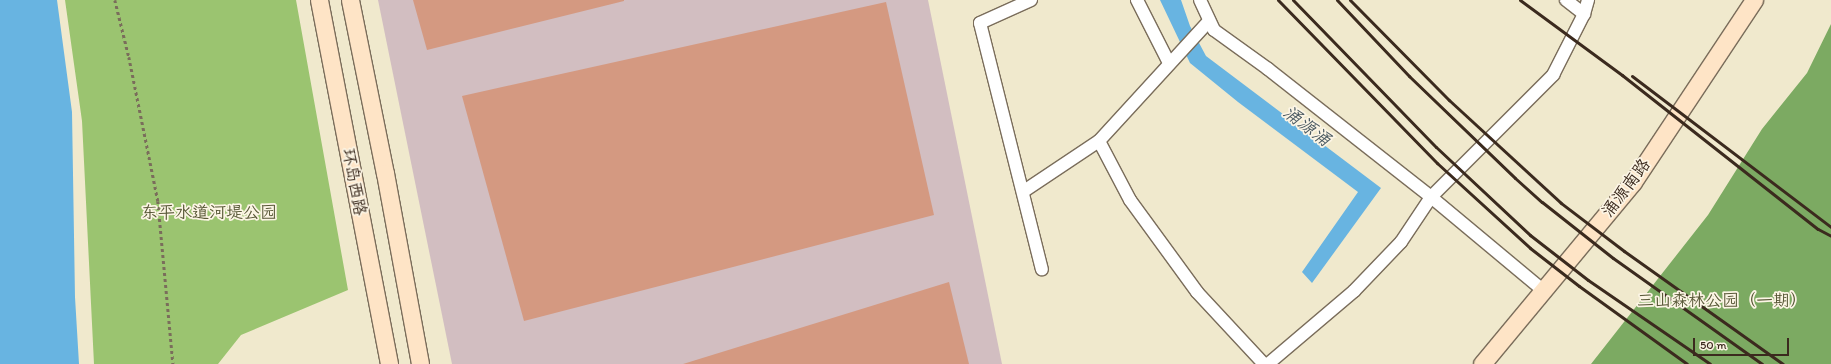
<!DOCTYPE html>
<meta charset="utf-8">
<style>
body{margin:0}
#map{position:relative;width:1831px;height:364px;overflow:hidden;background:#f0e9cd;font-family:Itim,"LXGW WenKai TC",sans-serif}
div>[style]{position:absolute}
.industrial>*{inset:0;background:#d2bec1}
.green>*{inset:0;background:#9bc470}
.forest>*{inset:0;background:#7caa62}
.water>*{inset:0;background:#68b4e1}
.building>*{inset:0;background:#d49981}
.path>*{height:2.5px;margin-top:-1.25px;transform-origin:0;background:repeating-linear-gradient(90deg,#7a6d5b 0 3px,transparent 0 6px)}
.roads{filter:drop-shadow(1px 0 #7a6d5b) drop-shadow(-1px 0 #7a6d5b) drop-shadow(0 1px #7a6d5b) drop-shadow(0 -1px #7a6d5b)}
.minor>*{height:12px;margin:-6px;padding:0 6px;transform-origin:6px;border-radius:6px;background:#fff}
.secondary>*{height:17px;margin:-8.5px;padding:0 8.5px;transform-origin:8.5px;border-radius:8.5px;background:#fee4c6}
.rail>*{height:3px;margin:-1.5px;padding:0 1.5px;transform-origin:1.5px;border-radius:1.5px;background:#3b2a1e}
span{translate:-50% -50%;white-space:nowrap;text-align:center;line-height:1.15;-webkit-text-stroke:3.5px #fcf5e5;paint-order:stroke}
.street-label{font-size:17px;color:#3b2a1e}
.park-label{font-size:17px;color:#585837}
.water-label{font-size:18px;color:#4b5a62;font-style:italic}
.scale{position:absolute;left:1693px;top:338px;width:96px;height:18px;box-sizing:border-box;border:2px solid #3b2a1e;border-top:0;padding-left:5px;font-size:12px;line-height:14px;white-space:nowrap;color:#3b2a1e;-webkit-text-stroke:3px #fcf5e5;paint-order:stroke}
</style>
<div id="map">
<div class="industrial">
<i style="clip-path:polygon(378px 0,928px 0,1002px 364px,452px 364px)"></i>
</div>
<div class="green">
<i style="clip-path:polygon(65px 0,296px 0,348px 290px,241px 335px,218px 364px,94px 364px,82px 121px)"></i>
</div>
<div class="forest">
<i style="clip-path:polygon(1831px 24px,1831px 364px,1591px 364px,1708px 215px,1762px 129px,1807px 73px)"></i>
</div>
<div class="water">
<i style="clip-path:polygon(0 0,57px 0,72px 112px,75px 297px,79px 364px,0 364px)"></i>
<i style="clip-path:polygon(1160px 0,1181px 0,1190px 26px,1206px 56px,1381px 188px,1312px 283px,1302px 272px,1358px 192px,1238px 102px,1190px 63px)"></i>
</div>
<div class="building">
<i style="clip-path:polygon(413px 0,624px 0,624px 1px,427px 50px)"></i>
<i style="clip-path:polygon(886px 2px,934px 215px,524px 321px,462px 96px)"></i>
<i style="clip-path:polygon(949px 282px,969px 364px,683px 364px)"></i>
</div>
<div class="path">
<i style="left:115px;top:0;width:59px;rotate:76.2deg"></i>
<i style="left:129px;top:57px;width:147px;rotate:78.6deg"></i>
<i style="left:158px;top:201px;width:164px;rotate:84.7deg"></i>
</div>
<div class="roads">
<div class="minor">
<i style="left:1031px;top:0;width:56px;rotate:155.7deg"></i>
<i style="left:980px;top:23px;width:254px;rotate:75.9deg"></i>
<i style="left:1137px;top:0;width:71px;rotate:63.1deg"></i>
<i style="left:1200px;top:0;width:33px;rotate:65deg"></i>
<i style="left:1214px;top:30px;width:67px;rotate:35.8deg"></i>
<i style="left:1268px;top:69px;width:207px;rotate:38.1deg"></i>
<i style="left:1431px;top:197px;width:147px;rotate:39.8deg"></i>
<i style="left:1566px;top:0;width:23px;rotate:38deg"></i>
<i style="left:1099px;top:141px;width:67px;rotate:62.3deg"></i>
<i style="left:1130px;top:200px;width:114px;rotate:53.9deg"></i>
<i style="left:1197px;top:292px;width:98px;rotate:47.1deg"></i>
<i style="left:1024px;top:191px;width:90px;rotate:-33.7deg"></i>
<i style="left:1099px;top:141px;width:163px;rotate:-47.5deg"></i>
<i style="left:1268px;top:364px;width:113px;rotate:-40.3deg"></i>
<i style="left:1354px;top:291px;width:68px;rotate:-46.2deg"></i>
<i style="left:1401px;top:242px;width:54px;rotate:-56.3deg"></i>
<i style="left:1431px;top:197px;width:173px;rotate:-45deg"></i>
<i style="left:1553px;top:75px;width:68px;rotate:-63.1deg"></i>
<i style="left:1584px;top:14px;width:15px;rotate:-74deg"></i>
</div>
<div class="secondary">
<i style="left:319px;top:0;width:371px;rotate:79.1deg"></i>
<i style="left:350px;top:0;width:177px;rotate:78.6deg"></i>
<i style="left:385px;top:173px;width:194px;rotate:79.6deg"></i>
<i style="left:1482px;top:364px;width:236px;rotate:-50.3deg"></i>
<i style="left:1633px;top:182px;width:219px;rotate:-56.4deg"></i>
</div>
</div>
<div class="rail">
<i style="left:1278px;top:0;width:228px;rotate:45.7deg"></i>
<i style="left:1437px;top:163px;width:126px;rotate:42.4deg"></i>
<i style="left:1530px;top:248px;width:62px;rotate:37.8deg"></i>
<i style="left:1579px;top:286px;width:133px;rotate:35.8deg"></i>
<i style="left:1293px;top:0;width:205px;rotate:45.8deg"></i>
<i style="left:1436px;top:147px;width:129px;rotate:43.1deg"></i>
<i style="left:1530px;top:235px;width:73px;rotate:37.8deg"></i>
<i style="left:1588px;top:280px;width:148px;rotate:34.5deg"></i>
<i style="left:1337px;top:0;width:105px;rotate:46.5deg"></i>
<i style="left:1409px;top:76px;width:147px;rotate:43.9deg"></i>
<i style="left:1515px;top:178px;width:36px;rotate:42deg"></i>
<i style="left:1542px;top:202px;width:90px;rotate:38.3deg"></i>
<i style="left:1613px;top:258px;width:183px;rotate:35.4deg"></i>
<i style="left:1350px;top:0;width:141px;rotate:45.3deg"></i>
<i style="left:1449px;top:100px;width:152px;rotate:42.6deg"></i>
<i style="left:1561px;top:203px;width:79px;rotate:37.3deg"></i>
<i style="left:1624px;top:251px;width:195px;rotate:35.4deg"></i>
<i style="left:1520px;top:0;width:127px;rotate:36.3deg"></i>
<i style="left:1622px;top:75px;width:249px;rotate:38.2deg"></i>
<i style="left:1818px;top:229px;width:15px;rotate:28deg"></i>
<i style="left:1632px;top:76px;width:250px;rotate:37.2deg"></i>
</div>
<div class="street-label">
<span style="left:354px;top:182px;rotate:79deg">环岛西路</span>
<span style="left:1626px;top:188px;rotate:-53deg">涌源南路</span>
</div>
<div class="park-label">
<span style="left:209px;top:213px">东平水道河堤公园</span>
<span style="left:1722px;top:301px">三山森林公园（一期）</span>
</div>
<div class="water-label">
<span style="left:1307px;top:126px;rotate:37deg">涌源涌</span>
</div>
<div class="scale">50 m</div>
</div>
